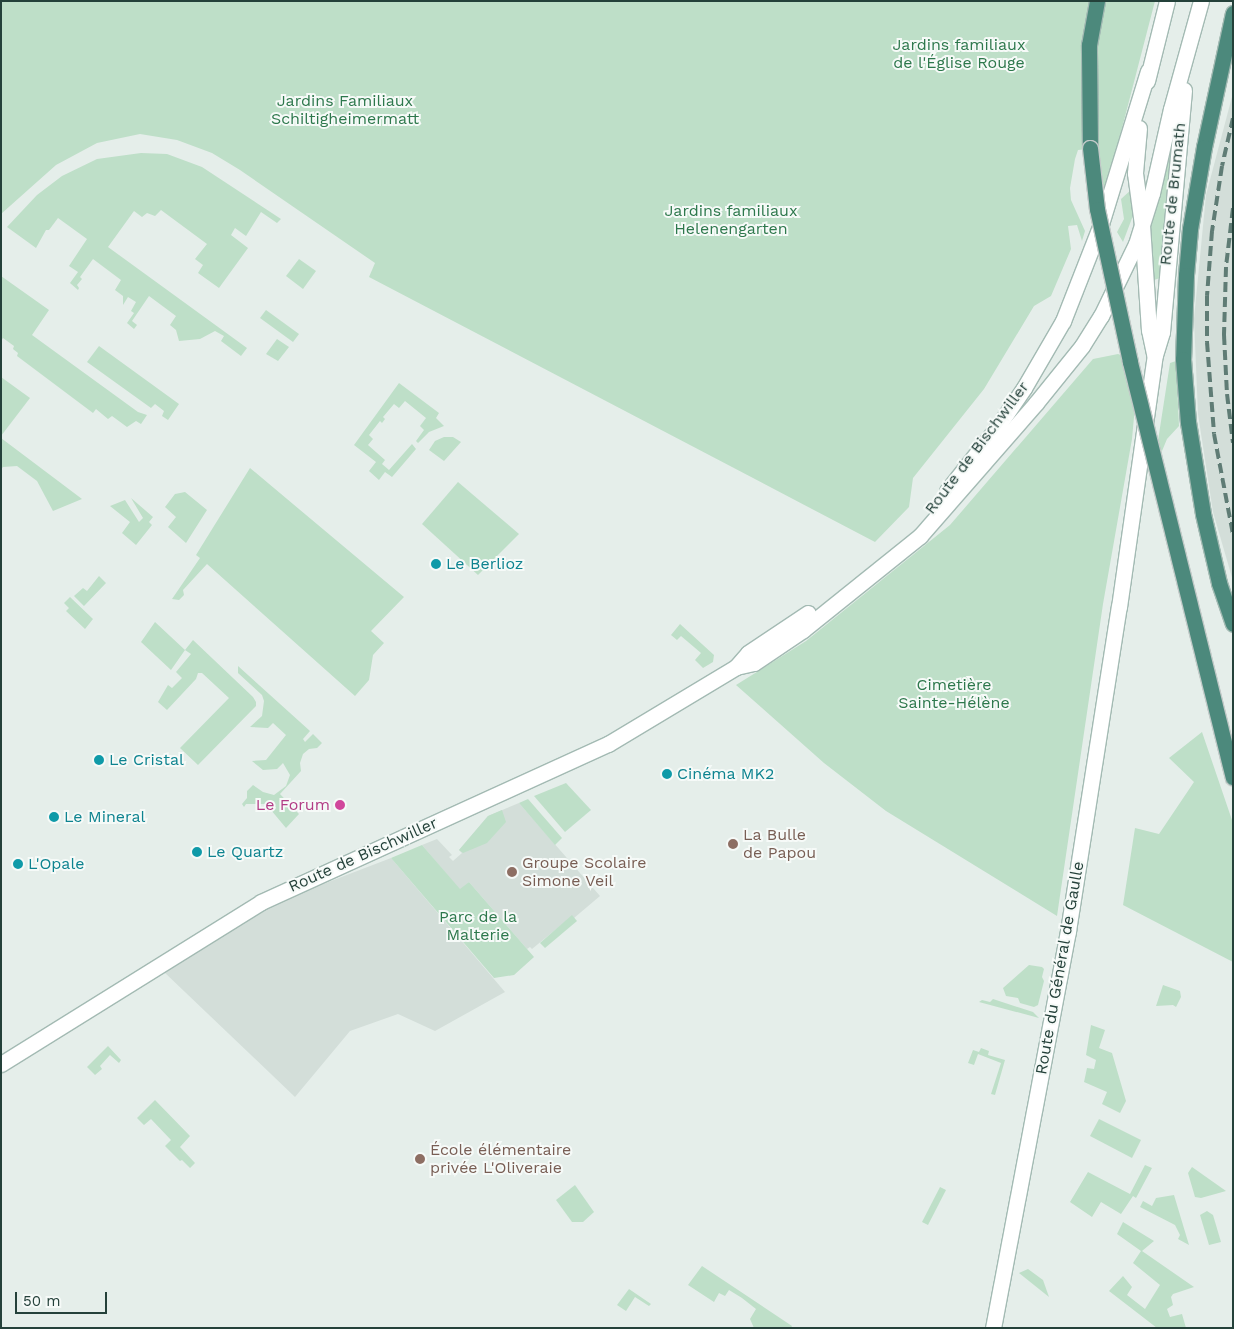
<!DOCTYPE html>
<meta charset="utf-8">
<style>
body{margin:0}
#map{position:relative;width:1234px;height:1329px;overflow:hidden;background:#e5eeea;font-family:"Work Sans",sans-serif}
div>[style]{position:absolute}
.built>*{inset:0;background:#d3ded9}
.green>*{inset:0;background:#bedfc8}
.roads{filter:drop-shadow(1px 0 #a3bab3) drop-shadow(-1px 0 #a3bab3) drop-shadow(0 1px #a3bab3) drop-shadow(0 -1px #a3bab3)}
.secondary>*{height:15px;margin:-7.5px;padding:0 7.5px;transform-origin:7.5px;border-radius:7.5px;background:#fff}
.trunk>*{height:15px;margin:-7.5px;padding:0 7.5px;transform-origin:7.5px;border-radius:7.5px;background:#4c897c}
.rail>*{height:4px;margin-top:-2px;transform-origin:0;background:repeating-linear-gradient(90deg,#5f7c75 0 10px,transparent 0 15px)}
.bridges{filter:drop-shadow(1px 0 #c2cac8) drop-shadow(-1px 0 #c2cac8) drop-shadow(0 1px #c2cac8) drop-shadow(0 -1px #c2cac8)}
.trunk-bridge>*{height:15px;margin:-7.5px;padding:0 7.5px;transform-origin:7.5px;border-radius:7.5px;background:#4c897c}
.dots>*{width:14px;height:14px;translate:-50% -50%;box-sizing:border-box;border:2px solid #f6faf8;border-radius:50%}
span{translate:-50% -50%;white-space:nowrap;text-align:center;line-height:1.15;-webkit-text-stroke:4px #f6faf8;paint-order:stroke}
.park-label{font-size:16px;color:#2d784c}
.street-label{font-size:16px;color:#24413a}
.culture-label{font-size:16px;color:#0d838f}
.left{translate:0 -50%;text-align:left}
.hotel-label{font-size:16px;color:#b23c85}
.right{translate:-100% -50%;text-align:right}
.education-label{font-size:16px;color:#785e54}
.frame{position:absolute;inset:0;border:2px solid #24413a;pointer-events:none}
.scale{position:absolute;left:15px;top:1292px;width:92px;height:22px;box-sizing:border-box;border:2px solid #24413a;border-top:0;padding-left:6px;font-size:15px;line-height:18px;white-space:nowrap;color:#24413a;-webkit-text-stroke:4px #f6faf8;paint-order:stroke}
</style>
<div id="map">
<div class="built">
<i style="clip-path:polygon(1233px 93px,1233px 581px,1213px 512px,1198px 414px,1194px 319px,1206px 195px)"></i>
<i style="clip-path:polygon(519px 803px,600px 896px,574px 918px,572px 916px,532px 949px,530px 947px,527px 949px,469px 882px,460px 890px,422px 845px,437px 839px,452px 855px,449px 857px,453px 861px,462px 853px,459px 850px,488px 816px)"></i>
<i style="clip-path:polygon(391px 858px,505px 992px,435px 1031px,398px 1014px,350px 1031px,295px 1097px,163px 971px,266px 906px)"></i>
</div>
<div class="green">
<i style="clip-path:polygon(1px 1px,1155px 1px,1107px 186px,1101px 184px,1097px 148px,1078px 150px,1075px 159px,1070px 188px,1071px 200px,1085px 231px,1082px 241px,1077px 225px,1068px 226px,1071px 249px,1051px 296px,1034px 306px,984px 389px,913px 478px,909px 507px,875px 542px,369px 277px,375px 263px,240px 170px,212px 153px,177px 140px,140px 134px,97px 143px,56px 165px,1px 214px)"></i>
<i style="clip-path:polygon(1172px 147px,1173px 147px,1160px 278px,1154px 280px,1149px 227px,1161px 192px)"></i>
<i style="clip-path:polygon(141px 153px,167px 154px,202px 167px,281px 219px,277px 223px,261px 212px,246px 236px,235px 228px,231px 235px,248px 248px,219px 288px,198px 273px,203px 265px,195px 259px,207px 244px,161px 210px,155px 216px,147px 213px,142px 217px,134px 211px,108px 247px,247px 348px,241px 356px,221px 341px,224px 336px,215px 331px,200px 339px,179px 341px,176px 330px,170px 325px,176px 316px,149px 296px,132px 321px,137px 325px,134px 329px,127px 323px,134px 313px,131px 311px,136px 302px,128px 297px,123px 305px,123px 296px,115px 290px,121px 280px,93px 259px,80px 277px,82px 279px,77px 285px,79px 288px,78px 290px,70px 283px,78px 272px,69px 266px,87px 239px,58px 218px,49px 230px,46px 230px,36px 248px,7px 227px,37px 195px,62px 176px,97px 159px)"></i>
<i style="clip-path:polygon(1132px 189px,1134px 213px,1123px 242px,1117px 232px,1124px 219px,1121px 199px)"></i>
<i style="clip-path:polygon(299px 259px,316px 271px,303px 289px,286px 276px)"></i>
<i style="clip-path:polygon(1px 276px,49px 310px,32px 335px,138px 412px,147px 415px,141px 424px,136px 421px,127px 427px,112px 416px,108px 419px,96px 409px,93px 413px,17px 356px,18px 353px,13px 349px,14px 346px,3px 338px,1px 341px)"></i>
<i style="clip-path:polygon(266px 310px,299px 334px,293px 342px,260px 318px)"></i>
<i style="clip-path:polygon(277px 339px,289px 347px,278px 361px,266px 354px)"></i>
<i style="clip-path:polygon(99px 346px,179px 404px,168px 420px,162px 416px,164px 411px,155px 404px,151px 408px,87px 362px)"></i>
<i style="clip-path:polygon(1118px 354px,1139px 362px,1132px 439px,1103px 604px,1057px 916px,886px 811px,824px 763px,736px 685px,806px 641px,950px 525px,1093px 359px)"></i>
<i style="clip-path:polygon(1176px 361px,1179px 426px,1167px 439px,1162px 451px,1157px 447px,1170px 363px)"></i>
<i style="clip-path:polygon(1px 377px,30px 398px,1px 436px)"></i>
<i style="clip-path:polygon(399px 383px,439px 413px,436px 418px,444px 426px,429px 432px,418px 443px,416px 441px,424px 430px,420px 426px,426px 418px,405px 401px,399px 408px,394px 404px,383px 417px,385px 419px,382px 423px,380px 421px,369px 435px,373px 439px,368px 445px,385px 460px,382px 464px,389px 470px,412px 444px,416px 449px,392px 477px,385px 472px,379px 480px,369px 471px,376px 462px,354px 445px)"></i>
<i style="clip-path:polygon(444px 437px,453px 437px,461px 442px,444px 461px,429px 450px,435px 441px)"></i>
<i style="clip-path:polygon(1px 438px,82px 499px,53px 511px,37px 481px,17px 466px,3px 467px,1px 469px)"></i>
<i style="clip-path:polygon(250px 468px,404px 597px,371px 631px,384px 643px,373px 655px,369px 680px,355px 696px,207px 564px,183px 590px,184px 595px,179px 600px,172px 599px,200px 558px,196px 555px)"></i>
<i style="clip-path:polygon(458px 482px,519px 534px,478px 575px,422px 524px)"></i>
<i style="clip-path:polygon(185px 492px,207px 510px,186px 543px,168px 527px,176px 517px,165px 507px,175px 494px)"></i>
<i style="clip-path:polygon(131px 498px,153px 517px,149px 522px,152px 525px,136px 545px,122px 533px,130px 522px,110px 506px,125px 500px,139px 522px,143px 518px)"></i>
<i style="clip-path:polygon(99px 576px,106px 583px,84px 606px,74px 596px,83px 588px,87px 591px)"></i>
<i style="clip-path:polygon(70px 597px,93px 619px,85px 629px,66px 611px,69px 608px,64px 603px)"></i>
<i style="clip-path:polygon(155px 622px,185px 650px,193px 640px,253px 697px,256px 702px,256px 706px,198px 765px,180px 748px,229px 698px,202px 673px,198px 673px,196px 679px,167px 710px,158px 702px,168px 685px,172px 688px,182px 678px,176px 672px,191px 654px,185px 650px,171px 670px,141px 642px)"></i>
<i style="clip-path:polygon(680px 624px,714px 655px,713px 662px,703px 668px,695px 660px,701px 653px,681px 636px,677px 640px,671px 635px)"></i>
<i style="clip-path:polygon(238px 666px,310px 731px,303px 739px,305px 742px,313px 734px,322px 743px,317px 748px,309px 749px,303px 754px,300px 763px,301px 771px,280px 794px,299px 814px,286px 828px,266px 804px,246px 804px,244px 807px,242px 804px,247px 798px,247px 791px,253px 785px,263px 792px,274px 795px,286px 786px,290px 775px,283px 763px,277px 769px,263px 770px,252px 761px,266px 760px,286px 735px,273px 723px,268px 728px,250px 727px,262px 716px,264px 701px,262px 695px,238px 673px)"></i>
<i style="clip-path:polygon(1202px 732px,1233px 823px,1233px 962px,1123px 905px,1135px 828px,1159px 834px,1194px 782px,1169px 758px)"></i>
<i style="clip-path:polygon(566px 783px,591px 810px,565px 832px,534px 796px)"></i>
<i style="clip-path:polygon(528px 799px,562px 838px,555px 845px,519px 803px)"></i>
<i style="clip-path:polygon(502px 810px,506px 822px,487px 843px,463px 853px,459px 850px,488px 816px)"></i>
<i style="clip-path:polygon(422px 845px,460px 889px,469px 882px,534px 957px,514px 975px,494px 978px,391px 858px)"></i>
<i style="clip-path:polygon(572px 915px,577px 921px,545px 948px,540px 943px)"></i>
<i style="clip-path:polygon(1029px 965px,1042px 967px,1044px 969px,1042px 977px,1044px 981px,1038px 1005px,1034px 1007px,1020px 1003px,1018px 998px,1006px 996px,1003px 988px)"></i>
<i style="clip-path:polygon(1163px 985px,1180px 991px,1181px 997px,1176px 1007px,1173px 1005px,1156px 1006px)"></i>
<i style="clip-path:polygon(993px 999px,1033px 1012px,1039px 1018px,979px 1002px,982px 1000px,990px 1002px)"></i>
<i style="clip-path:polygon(1091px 1025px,1105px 1030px,1099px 1048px,1112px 1053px,1126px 1101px,1120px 1113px,1102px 1104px,1107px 1092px,1084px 1082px,1087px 1068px,1094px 1069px,1096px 1060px,1086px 1055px)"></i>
<i style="clip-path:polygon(108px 1046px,121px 1060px,119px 1063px,110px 1055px,100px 1066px,102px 1069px,95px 1075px,87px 1067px)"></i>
<i style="clip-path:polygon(981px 1048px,989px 1051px,988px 1055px,1005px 1060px,995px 1095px,991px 1094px,1001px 1063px,978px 1054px,974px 1065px,968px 1063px,973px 1050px,979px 1052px)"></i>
<i style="clip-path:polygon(155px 1100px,190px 1136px,180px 1147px,195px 1163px,190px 1168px,182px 1160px,180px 1161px,165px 1146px,171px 1140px,151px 1119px,144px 1125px,137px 1118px)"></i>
<i style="clip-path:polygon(1099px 1119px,1141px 1140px,1132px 1158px,1090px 1136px)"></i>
<i style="clip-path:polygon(1145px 1165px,1152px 1168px,1136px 1198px,1133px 1196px,1121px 1214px,1101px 1202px,1092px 1217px,1070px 1202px,1088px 1172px,1130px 1194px)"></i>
<i style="clip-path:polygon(1192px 1167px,1226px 1191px,1201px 1198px,1195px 1197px,1188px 1173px)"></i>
<i style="clip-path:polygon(575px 1185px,594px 1212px,583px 1222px,572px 1222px,556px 1200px)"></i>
<i style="clip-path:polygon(940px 1187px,946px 1190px,928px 1225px,922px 1222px)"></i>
<i style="clip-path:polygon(1174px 1195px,1189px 1245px,1178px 1239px,1180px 1235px,1175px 1225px,1140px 1207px,1143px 1201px,1152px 1206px,1156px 1198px)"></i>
<i style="clip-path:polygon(1207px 1211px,1213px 1215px,1221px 1242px,1209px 1245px,1200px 1215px)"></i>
<i style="clip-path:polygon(1123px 1222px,1154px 1241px,1142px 1251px,1194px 1287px,1173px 1294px,1171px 1297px,1173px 1305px,1167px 1309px,1170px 1317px,1182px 1314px,1186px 1328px,1157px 1328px,1109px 1291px,1123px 1276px,1132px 1287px,1127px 1295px,1145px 1309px,1160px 1285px,1133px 1263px,1141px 1251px,1117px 1234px)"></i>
<i style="clip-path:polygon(702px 1266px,792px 1326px,791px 1328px,754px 1328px,750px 1319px,756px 1309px,742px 1298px,729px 1290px,725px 1296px,719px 1293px,714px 1302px,688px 1285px)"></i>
<i style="clip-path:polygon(1028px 1269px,1043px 1280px,1049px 1297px,1019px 1273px)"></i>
<i style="clip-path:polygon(629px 1289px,651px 1304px,649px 1306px,635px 1297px,626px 1311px,617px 1305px)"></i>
</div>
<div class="roads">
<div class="secondary">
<i style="left:1147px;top:81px;width:82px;rotate:-76deg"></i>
<i style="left:1139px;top:128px;width:45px;rotate:95.1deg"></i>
<i style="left:1135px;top:173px;width:52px;rotate:82.3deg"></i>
<i style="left:1142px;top:225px;width:105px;rotate:86.2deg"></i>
<i style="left:1149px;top:330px;width:25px;rotate:78deg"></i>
<i style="left:947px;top:491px;width:79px;rotate:-51.7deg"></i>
<i style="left:996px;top:429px;width:50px;rotate:-55.7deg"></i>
<i style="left:1024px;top:388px;width:78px;rotate:-59.8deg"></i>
<i style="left:1063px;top:321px;width:104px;rotate:-68.6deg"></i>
<i style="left:1101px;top:224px;width:160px;rotate:-72.9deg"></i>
<i style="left:736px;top:667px;width:18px;rotate:-49deg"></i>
<i style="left:748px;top:653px;width:72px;rotate:-33.7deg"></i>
<i style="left:1px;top:1064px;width:306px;rotate:-31.9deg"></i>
<i style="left:261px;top:902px;width:381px;rotate:-24.5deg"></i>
<i style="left:608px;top:744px;width:149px;rotate:-31deg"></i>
<i style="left:736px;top:667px;width:18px;rotate:-13deg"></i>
<i style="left:754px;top:663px;width:59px;rotate:-34deg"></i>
<i style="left:803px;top:630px;width:150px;rotate:-38.8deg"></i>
<i style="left:920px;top:536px;width:176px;rotate:-48.9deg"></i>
<i style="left:1036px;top:403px;width:73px;rotate:-51.1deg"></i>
<i style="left:1082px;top:346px;width:36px;rotate:-58deg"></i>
<i style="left:1101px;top:316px;width:80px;rotate:-64.1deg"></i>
<i style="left:1136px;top:244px;width:53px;rotate:-72.6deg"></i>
<i style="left:1152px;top:193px;width:86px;rotate:-77.3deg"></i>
<i style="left:1171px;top:109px;width:112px;rotate:-74.5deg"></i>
<i style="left:993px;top:1328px;width:404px;rotate:-79.3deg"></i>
<i style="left:1068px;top:931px;width:328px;rotate:-81.1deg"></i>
<i style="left:1119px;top:607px;width:255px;rotate:-81.9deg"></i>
<i style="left:1155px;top:355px;width:24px;rotate:-73deg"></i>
<i style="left:1162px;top:332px;width:243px;rotate:-84.8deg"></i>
</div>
<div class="trunk">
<i style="left:1233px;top:13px;width:137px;rotate:102.2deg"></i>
<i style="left:1204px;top:147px;width:83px;rotate:99.7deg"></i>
<i style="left:1190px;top:229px;width:46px;rotate:95deg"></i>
<i style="left:1186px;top:275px;width:84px;rotate:92deg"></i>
<i style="left:1183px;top:359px;width:63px;rotate:85.5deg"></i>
<i style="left:1188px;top:422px;width:93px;rotate:80.7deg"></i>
<i style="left:1203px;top:514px;width:71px;rotate:76.9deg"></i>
<i style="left:1219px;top:583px;width:43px;rotate:71.1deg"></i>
<i style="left:1090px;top:148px;width:103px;rotate:-90.6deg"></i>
<i style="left:1089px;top:45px;width:45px;rotate:-79.7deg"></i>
</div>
</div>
<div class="rail">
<i style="left:1233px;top:118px;width:49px;rotate:102.9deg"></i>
<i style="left:1222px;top:166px;width:66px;rotate:98.7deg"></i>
<i style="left:1212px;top:231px;width:65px;rotate:94.4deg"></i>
<i style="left:1207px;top:296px;width:46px;rotate:90deg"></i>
<i style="left:1207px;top:342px;width:92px;rotate:85.6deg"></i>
<i style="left:1214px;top:434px;width:103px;rotate:79.3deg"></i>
<i style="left:1233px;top:208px;width:59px;rotate:96.8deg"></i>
<i style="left:1226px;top:267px;width:68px;rotate:91.7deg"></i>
<i style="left:1224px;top:335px;width:59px;rotate:87.1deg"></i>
<i style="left:1227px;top:394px;width:49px;rotate:83deg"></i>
</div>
<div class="bridges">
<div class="trunk-bridge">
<i style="left:1090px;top:148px;width:61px;rotate:83.5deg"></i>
<i style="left:1097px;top:209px;width:157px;rotate:77.8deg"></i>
<i style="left:1130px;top:362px;width:428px;rotate:76.1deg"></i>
</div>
</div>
<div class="dots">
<i style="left:436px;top:564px;background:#0f9aa8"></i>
<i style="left:99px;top:760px;background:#0f9aa8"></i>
<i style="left:667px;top:774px;background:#0f9aa8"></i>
<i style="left:340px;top:805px;background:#d1479c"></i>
<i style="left:54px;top:817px;background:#0f9aa8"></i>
<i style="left:733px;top:844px;background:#8d6e63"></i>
<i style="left:197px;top:852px;background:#0f9aa8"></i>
<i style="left:18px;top:864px;background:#0f9aa8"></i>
<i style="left:512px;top:872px;background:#8d6e63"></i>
<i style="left:420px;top:1159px;background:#8d6e63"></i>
</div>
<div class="park-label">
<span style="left:959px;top:54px">Jardins familiaux<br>de l'Église Rouge</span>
<span style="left:345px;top:110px">Jardins Familiaux<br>Schiltigheimermatt</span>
<span style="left:731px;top:220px">Jardins familiaux<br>Helenengarten</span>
<span style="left:954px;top:694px">Cimetière<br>Sainte-Hélène</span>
<span style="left:478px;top:926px">Parc de la<br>Malterie</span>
</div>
<div class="street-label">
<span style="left:1173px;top:194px;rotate:-84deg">Route de Brumath</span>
<span style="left:977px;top:448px;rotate:-53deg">Route de Bischwiller</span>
<span style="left:363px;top:855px;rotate:-24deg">Route de Bischwiller</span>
<span style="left:1060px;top:968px;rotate:-80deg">Route du Général de Gaulle</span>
</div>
<div class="culture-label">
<span class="left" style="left:446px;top:564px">Le Berlioz</span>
<span class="left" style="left:109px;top:760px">Le Cristal</span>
<span class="left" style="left:677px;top:774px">Cinéma MK2</span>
<span class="left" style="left:64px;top:817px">Le Mineral</span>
<span class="left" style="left:207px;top:852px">Le Quartz</span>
<span class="left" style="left:28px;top:864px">L'Opale</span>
</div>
<div class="hotel-label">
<span class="right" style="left:330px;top:805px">Le Forum</span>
</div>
<div class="education-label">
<span class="left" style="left:743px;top:844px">La Bulle<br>de Papou</span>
<span class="left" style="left:522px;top:872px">Groupe Scolaire<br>Simone Veil</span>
<span class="left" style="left:430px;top:1159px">École élémentaire<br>privée L'Oliveraie</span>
</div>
<div class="frame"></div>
<div class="scale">50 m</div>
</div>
